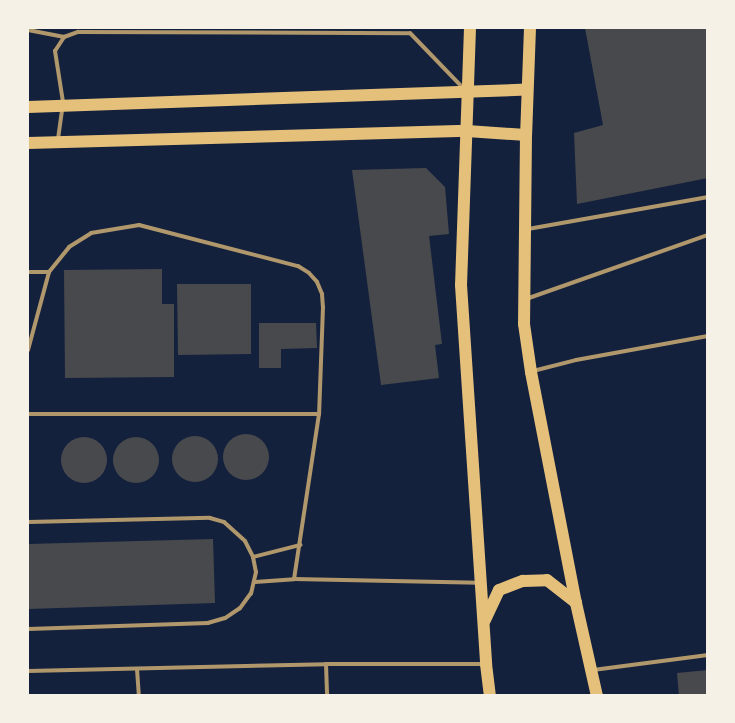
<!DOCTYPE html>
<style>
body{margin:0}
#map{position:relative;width:735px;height:723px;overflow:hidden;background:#14213d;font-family:Barlow,sans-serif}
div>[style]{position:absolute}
.building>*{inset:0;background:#48494c}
.round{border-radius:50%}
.service>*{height:4px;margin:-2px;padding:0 2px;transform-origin:2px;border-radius:2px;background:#b1986c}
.primary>*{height:12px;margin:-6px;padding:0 6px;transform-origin:6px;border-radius:6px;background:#e5c07b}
span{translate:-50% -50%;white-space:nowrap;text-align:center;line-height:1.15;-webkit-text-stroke:4.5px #f6f1e7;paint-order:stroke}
.frame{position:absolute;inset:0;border:29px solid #f6f1e7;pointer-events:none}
</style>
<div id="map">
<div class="building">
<i style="clip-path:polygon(585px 28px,708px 28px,708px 178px,577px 204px,574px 133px,603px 125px)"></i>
<i style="clip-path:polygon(426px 168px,445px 187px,449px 234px,429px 236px,442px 344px,435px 345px,439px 378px,381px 385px,352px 170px)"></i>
<i style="clip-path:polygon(162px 269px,162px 304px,174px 304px,174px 377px,65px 378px,64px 270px)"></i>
<i style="clip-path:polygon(177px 284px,251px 284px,251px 354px,178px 355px)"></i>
<i style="clip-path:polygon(259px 323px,316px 323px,317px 348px,281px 349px,281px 368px,259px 368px)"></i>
<i class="round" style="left:223px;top:434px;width:46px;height:46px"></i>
<i class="round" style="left:172px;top:436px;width:46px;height:46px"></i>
<i class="round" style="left:61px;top:437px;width:46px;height:46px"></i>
<i class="round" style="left:113px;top:437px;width:46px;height:46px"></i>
<i style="clip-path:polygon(213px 539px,215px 603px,28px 609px,28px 544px)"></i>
<i style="clip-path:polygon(708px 670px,708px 696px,679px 696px,677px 673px)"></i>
</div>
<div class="service">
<i style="left:28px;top:30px;width:37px;rotate:11deg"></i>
<i style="left:63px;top:102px;width:52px;rotate:-98.9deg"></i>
<i style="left:55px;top:51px;width:17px;rotate:-57deg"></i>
<i style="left:64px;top:37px;width:15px;rotate:-20deg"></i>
<i style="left:78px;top:32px;width:332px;rotate:0.2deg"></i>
<i style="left:410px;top:33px;width:78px;rotate:46deg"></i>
<i style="left:58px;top:139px;width:30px;rotate:-82deg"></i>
<i style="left:528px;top:229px;width:183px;rotate:-10.1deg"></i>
<i style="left:28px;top:272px;width:21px"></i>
<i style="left:526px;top:299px;width:193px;rotate:-19.4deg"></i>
<i style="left:28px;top:350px;width:81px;rotate:-74.9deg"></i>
<i style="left:49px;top:272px;width:32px;rotate:-51deg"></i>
<i style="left:69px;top:247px;width:26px;rotate:-32deg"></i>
<i style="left:91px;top:233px;width:49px;rotate:-9.5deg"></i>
<i style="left:139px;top:225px;width:164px;rotate:14.5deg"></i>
<i style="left:298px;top:266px;width:13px;rotate:32deg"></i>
<i style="left:309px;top:273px;width:12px;rotate:48deg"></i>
<i style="left:317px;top:282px;width:13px;rotate:67deg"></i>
<i style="left:322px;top:294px;width:13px;rotate:86deg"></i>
<i style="left:323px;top:307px;width:107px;rotate:92.1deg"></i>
<i style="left:319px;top:414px;width:167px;rotate:98.6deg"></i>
<i style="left:533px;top:371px;width:44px;rotate:-14.3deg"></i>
<i style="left:576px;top:360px;width:134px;rotate:-10.3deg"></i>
<i style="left:28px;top:414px;width:291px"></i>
<i style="left:28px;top:522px;width:182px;rotate:-1.3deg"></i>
<i style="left:210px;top:518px;width:15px;rotate:16deg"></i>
<i style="left:224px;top:522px;width:28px;rotate:42deg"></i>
<i style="left:245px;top:541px;width:18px;rotate:63deg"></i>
<i style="left:253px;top:557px;width:15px;rotate:79deg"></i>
<i style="left:256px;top:572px;width:22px;rotate:103deg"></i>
<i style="left:251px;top:593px;width:19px;rotate:126deg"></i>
<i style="left:240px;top:608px;width:18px;rotate:146deg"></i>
<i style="left:225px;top:618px;width:18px;rotate:164deg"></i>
<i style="left:208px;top:623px;width:180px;rotate:178.1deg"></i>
<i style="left:253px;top:557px;width:49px;rotate:-14.3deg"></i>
<i style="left:255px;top:582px;width:39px;rotate:-4deg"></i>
<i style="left:294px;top:579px;width:185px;rotate:1.2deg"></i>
<i style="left:326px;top:664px;width:32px;rotate:88deg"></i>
<i style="left:137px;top:669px;width:27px;rotate:86deg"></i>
<i style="left:593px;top:670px;width:116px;rotate:-7.4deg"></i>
<i style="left:28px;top:671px;width:298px;rotate:-1.3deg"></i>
<i style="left:326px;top:664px;width:158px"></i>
</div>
<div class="primary">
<i style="left:470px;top:28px;width:257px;rotate:92deg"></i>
<i style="left:461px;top:285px;width:380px;rotate:86.2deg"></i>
<i style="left:486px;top:664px;width:32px;rotate:83deg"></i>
<i style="left:530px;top:28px;width:107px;rotate:92.1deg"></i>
<i style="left:526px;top:135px;width:189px;rotate:90.6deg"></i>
<i style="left:524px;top:324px;width:49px;rotate:81.7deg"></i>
<i style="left:531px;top:372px;width:235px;rotate:79deg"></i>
<i style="left:576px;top:603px;width:95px;rotate:77.3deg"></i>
<i style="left:28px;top:107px;width:499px;rotate:-2deg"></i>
<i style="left:28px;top:143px;width:439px;rotate:-1.6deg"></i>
<i style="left:467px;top:131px;width:59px;rotate:3.9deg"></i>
<i style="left:485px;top:620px;width:33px;rotate:-65deg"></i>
<i style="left:499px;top:590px;width:26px;rotate:-21deg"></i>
<i style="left:523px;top:581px;width:24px;rotate:-2deg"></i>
<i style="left:547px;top:580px;width:37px;rotate:38deg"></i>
</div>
<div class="frame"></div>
</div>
